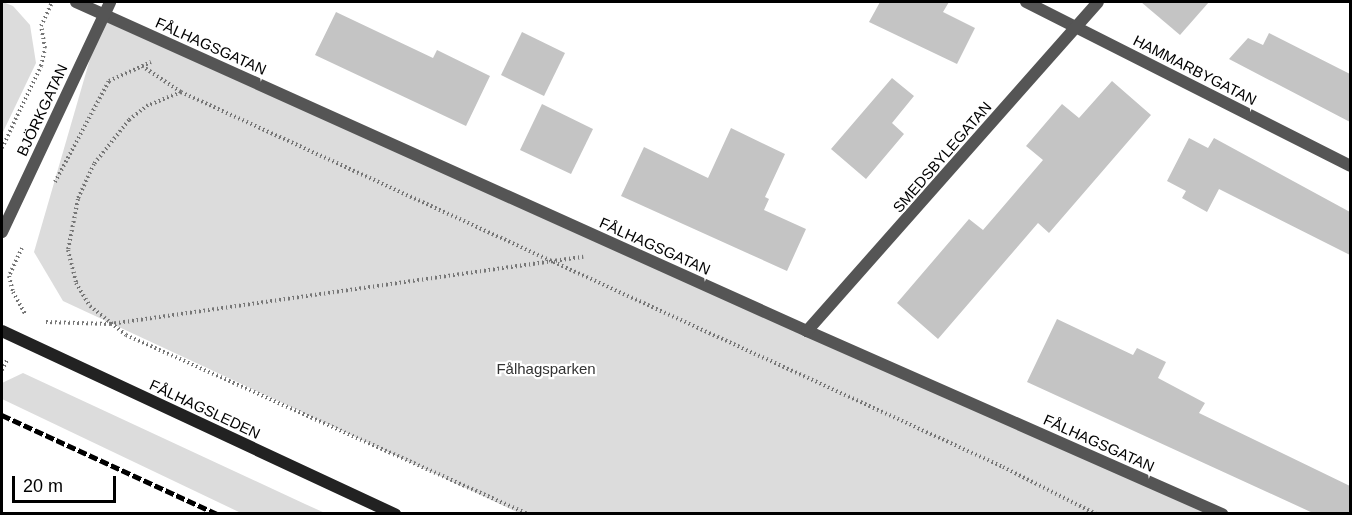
<!DOCTYPE html>
<meta charset="utf-8">
<style>
body{margin:0}
#map{position:relative;width:1352px;height:515px;overflow:hidden;background:#fff;font-family:Arial,sans-serif}
div>[style]{position:absolute}
.green>*{inset:0;background:#dcdcdc}
.building>*{inset:0;background:#c4c4c4}
.path>*{height:4px;margin-top:-2px;transform-origin:0;background:repeating-linear-gradient(90deg,#777 0 1.5px,transparent 0 4.5px)}
.minor>*{height:12px;margin:-6px;padding:0 6px;transform-origin:6px;border-radius:6px;background:#555}
.secondary>*{height:12px;margin:-6px;padding:0 6px;transform-origin:6px;border-radius:6px;background:#222}
.rail>*{height:4.5px;margin-top:-2.25px;transform-origin:0;background:repeating-linear-gradient(90deg,#000 0 9px,transparent 0 12px)}
span{translate:-50% -50%;white-space:nowrap;text-align:center;line-height:1.15;-webkit-text-stroke:4.5px #fff;paint-order:stroke}
.street-label{font-size:15px;color:#000}
.park-label{font-size:15px;color:#333}
.frame{position:absolute;inset:0;border:3px solid #000;pointer-events:none}
.scale{position:absolute;left:12px;top:476px;width:104px;height:27px;box-sizing:border-box;border:3px solid #000;border-top:0;padding-left:8px;font-size:18px;line-height:21px;white-space:nowrap;color:#000;-webkit-text-stroke:4px #fff;paint-order:stroke}
</style>
<div id="map">
<div class="green">
<i style="clip-path:polygon(3px 2px,13px 6px,30px 25px,36px 63px,2px 134px)"></i>
<i style="clip-path:polygon(103px 14px,1222px 513px,519px 513px,63px 301px,34px 252px)"></i>
<i style="clip-path:polygon(23px 373px,305px 504px,325px 513px,241px 513px,2px 399px,2px 383px)"></i>
</div>
<div class="building">
<i style="clip-path:polygon(880px 2px,949px 2px,943px 12px,975px 28px,957px 64px,869px 22px)"></i>
<i style="clip-path:polygon(1141px 2px,1209px 2px,1180px 35px)"></i>
<i style="clip-path:polygon(336px 12px,433px 58px,437px 50px,490px 76px,466px 126px,315px 55px)"></i>
<i style="clip-path:polygon(522px 32px,565px 53px,544px 96px,501px 75px)"></i>
<i style="clip-path:polygon(1269px 33px,1350px 74px,1350px 122px,1229px 59px,1248px 38px,1263px 45px)"></i>
<i style="clip-path:polygon(892px 78px,914px 96px,892px 123px,904px 134px,866px 179px,831px 149px)"></i>
<i style="clip-path:polygon(1112px 81px,1151px 115px,1049px 233px,1038px 223px,938px 339px,897px 303px,969px 219px,983px 230px,1043px 160px,1026px 146px,1062px 104px,1079px 118px)"></i>
<i style="clip-path:polygon(542px 104px,593px 129px,571px 174px,520px 150px)"></i>
<i style="clip-path:polygon(731px 128px,785px 154px,765px 197px,769px 199px,764px 210px,806px 229px,787px 271px,621px 196px,644px 147px,708px 178px)"></i>
<i style="clip-path:polygon(1189px 138px,1208px 148px,1214px 138px,1350px 212px,1350px 255px,1219px 189px,1207px 212px,1182px 198px,1186px 191px,1167px 181px)"></i>
<i style="clip-path:polygon(1057px 319px,1133px 355px,1137px 348px,1166px 362px,1158px 378px,1205px 403px,1199px 413px,1350px 486px,1350px 513px,1313px 513px,1027px 382px)"></i>
</div>
<div class="path">
<i style="left:142px;top:66px;width:47px;rotate:33.7deg"></i>
<i style="left:181px;top:92px;width:903px;rotate:24.52deg"></i>
<i style="left:1003px;top:467px;width:104px;rotate:26.8deg"></i>
<i style="left:181px;top:92px;width:35px;rotate:158deg"></i>
<i style="left:148px;top:105px;width:24px;rotate:142deg"></i>
<i style="left:129px;top:120px;width:56px;rotate:128.5deg"></i>
<i style="left:94px;top:164px;width:38px;rotate:115deg"></i>
<i style="left:78px;top:199px;width:52px;rotate:101.1deg"></i>
<i style="left:68px;top:250px;width:34px;rotate:76deg"></i>
<i style="left:76px;top:283px;width:27px;rotate:59deg"></i>
<i style="left:90px;top:306px;width:46px;rotate:38.9deg"></i>
<i style="left:126px;top:335px;width:440px;rotate:24deg"></i>
<i style="left:2px;top:148px;width:91px;rotate:-64.6deg"></i>
<i style="left:41px;top:66px;width:18px;rotate:-77deg"></i>
<i style="left:45px;top:48px;width:22px;rotate:-100deg"></i>
<i style="left:41px;top:26px;width:26px;rotate:-65deg"></i>
<i style="left:55px;top:182px;width:115px;rotate:-61.9deg"></i>
<i style="left:109px;top:81px;width:46px;rotate:-24.3deg"></i>
<i style="left:22px;top:248px;width:31px;rotate:115deg"></i>
<i style="left:9px;top:276px;width:16px;rotate:76deg"></i>
<i style="left:13px;top:292px;width:26px;rotate:61deg"></i>
<i style="left:46px;top:322px;width:64px;rotate:1.8deg"></i>
<i style="left:110px;top:324px;width:478px;rotate:-8.1deg"></i>
<i style="left:2px;top:370px;width:13px;rotate:-63deg"></i>
</div>
<div class="minor">
<i style="left:76px;top:2px;width:802px;rotate:24.23deg"></i>
<i style="left:807px;top:331px;width:454px;rotate:23.8deg"></i>
<i style="left:1026px;top:2px;width:363px;rotate:26.8deg"></i>
<i style="left:2px;top:232px;width:254px;rotate:-64.8deg"></i>
<i style="left:807px;top:331px;width:439px;rotate:-48.5deg"></i>
</div>
<div class="secondary">
<i style="left:2px;top:331px;width:434px;rotate:25deg"></i>
</div>
<div class="rail">
<i style="left:2px;top:415px;width:237px;rotate:24.7deg"></i>
</div>
<div class="street-label">
<span style="left:211px;top:46px;rotate:24deg">FÅLHAGSGATAN</span>
<span style="left:1195px;top:70px;rotate:27deg">HAMMARBYGATAN</span>
<span style="left:42px;top:110px;rotate:-65deg">BJÖRKGATAN</span>
<span style="left:942px;top:157px;rotate:-49deg">SMEDSBYLEGATAN</span>
<span style="left:655px;top:246px;rotate:24deg">FÅLHAGSGATAN</span>
<span style="left:205px;top:409px;rotate:25deg">FÅLHAGSLEDEN</span>
<span style="left:1099px;top:443px;rotate:24deg">FÅLHAGSGATAN</span>
</div>
<div class="park-label">
<span style="left:546px;top:369px">Fålhagsparken</span>
</div>
<div class="frame"></div>
<div class="scale">20 m</div>
</div>
